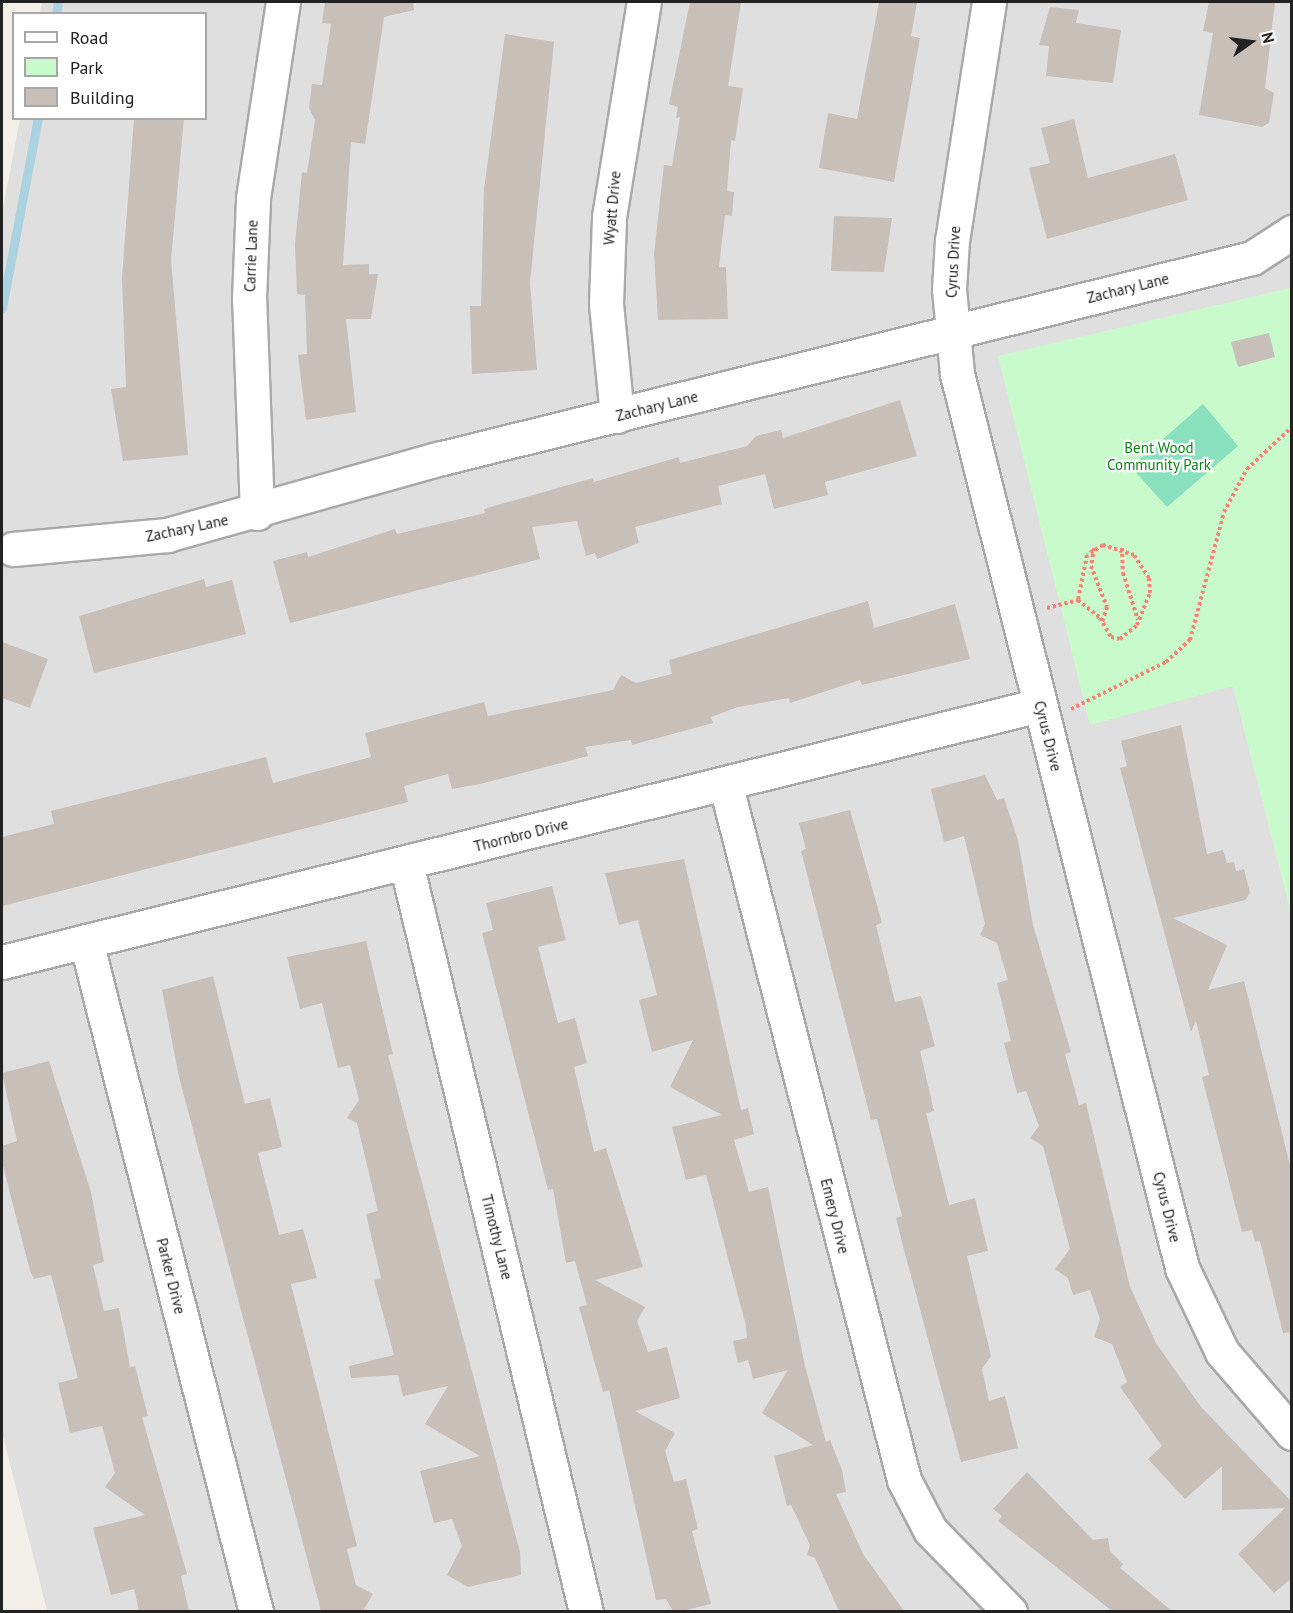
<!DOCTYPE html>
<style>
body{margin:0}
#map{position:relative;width:1293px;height:1613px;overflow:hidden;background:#f2efe9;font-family:"PT Sans",sans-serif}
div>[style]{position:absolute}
.residential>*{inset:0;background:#e0dfdf}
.park>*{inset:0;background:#c8facc}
.pitch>*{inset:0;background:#88e0be}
.stream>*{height:9px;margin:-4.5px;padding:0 4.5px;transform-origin:4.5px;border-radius:4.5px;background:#aad3df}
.building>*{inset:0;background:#c7bfb8}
.path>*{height:4px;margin-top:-2px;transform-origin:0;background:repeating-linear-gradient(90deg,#fa8072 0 3px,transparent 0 6px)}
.roads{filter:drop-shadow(2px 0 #a9a9a9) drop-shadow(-2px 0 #a9a9a9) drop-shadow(0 2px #a9a9a9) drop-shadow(0 -2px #a9a9a9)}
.street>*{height:33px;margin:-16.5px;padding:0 16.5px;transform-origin:16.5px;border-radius:16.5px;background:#fff}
span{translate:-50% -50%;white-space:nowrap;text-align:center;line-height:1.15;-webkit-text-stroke:4.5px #fff;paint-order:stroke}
.street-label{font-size:15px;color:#222}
.park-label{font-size:15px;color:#0c8416}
.frame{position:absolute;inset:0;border:3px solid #222;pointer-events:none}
.legend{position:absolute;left:12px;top:12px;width:195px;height:108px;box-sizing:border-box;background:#fff;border:2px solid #a7a7a7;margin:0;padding:8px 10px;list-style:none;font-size:18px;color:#222}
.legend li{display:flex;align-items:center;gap:12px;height:30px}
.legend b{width:30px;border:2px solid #a7a7a7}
.north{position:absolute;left:1221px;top:12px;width:60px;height:60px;-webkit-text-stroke:4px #fff;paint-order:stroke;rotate:76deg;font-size:16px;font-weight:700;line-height:24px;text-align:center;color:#222}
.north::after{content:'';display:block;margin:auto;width:21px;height:27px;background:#222;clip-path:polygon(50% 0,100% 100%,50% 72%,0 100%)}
</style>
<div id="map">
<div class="residential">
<i style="clip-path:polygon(42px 2px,1291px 2px,1291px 288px,999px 357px,1090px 724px,1233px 686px,1291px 912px,1291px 1611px,47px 1611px,2px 1432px,2px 213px,20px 119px,206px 118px,206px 14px,40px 13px)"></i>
</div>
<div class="park">
<i style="clip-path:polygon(1291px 288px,1291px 912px,1233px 686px,1090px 725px,998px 356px)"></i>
</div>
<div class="pitch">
<i style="clip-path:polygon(1203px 404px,1238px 446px,1167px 507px,1131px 467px)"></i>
</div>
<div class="stream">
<i style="left:56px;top:14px;width:12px;rotate:-81deg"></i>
<i style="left:2px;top:308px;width:193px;rotate:-79.3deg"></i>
</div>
<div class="building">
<i style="clip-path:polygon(325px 2px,413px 2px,414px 10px,384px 17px,365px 144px,351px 142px,343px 265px,369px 264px,369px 274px,378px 274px,371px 319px,346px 319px,356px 412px,306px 420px,298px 355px,307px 354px,305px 295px,297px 294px,295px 244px,302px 172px,307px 173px,315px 120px,309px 108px,312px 84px,322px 85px,331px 24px,322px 23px)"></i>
<i style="clip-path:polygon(690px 2px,741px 2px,728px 86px,743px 88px,735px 141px,731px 140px,727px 191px,734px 192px,732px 216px,725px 215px,719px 267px,726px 267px,728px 319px,658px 320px,654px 254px,664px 165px,672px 166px,680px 117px,676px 118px,678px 107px,669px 104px)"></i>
<i style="clip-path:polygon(879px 2px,917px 2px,911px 36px,920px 38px,894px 182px,819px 168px,828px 113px,857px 119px)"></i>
<i style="clip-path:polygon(1209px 2px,1275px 2px,1265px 88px,1274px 93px,1269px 123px,1262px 127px,1199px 115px,1213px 33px,1203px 31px)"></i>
<i style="clip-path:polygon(1050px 7px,1079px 10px,1076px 23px,1121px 30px,1113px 83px,1046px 76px,1049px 46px,1039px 45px)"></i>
<i style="clip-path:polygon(505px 34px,554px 42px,530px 283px,537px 370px,472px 374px,470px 306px,481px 306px,484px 189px)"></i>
<i style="clip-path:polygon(134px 118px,184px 118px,171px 260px,188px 455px,123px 461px,111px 389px,126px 387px,122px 278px)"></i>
<i style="clip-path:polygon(1074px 119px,1088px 178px,1175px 154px,1188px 200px,1047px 239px,1029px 168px,1050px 163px,1041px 128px)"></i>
<i style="clip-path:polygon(834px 216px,892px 218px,884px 272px,831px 271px)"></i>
<i style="clip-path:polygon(1269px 333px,1275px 357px,1238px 367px,1231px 342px)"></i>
<i style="clip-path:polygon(900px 400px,917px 456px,825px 482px,828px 495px,774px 509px,765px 474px,718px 486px,722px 504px,635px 527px,639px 543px,597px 559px,595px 553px,586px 556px,577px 521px,532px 527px,540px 559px,290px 623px,273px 561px,307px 552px,308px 557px,395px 529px,397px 534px,485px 513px,484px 509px,593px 478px,594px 482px,679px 457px,680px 463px,747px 446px,756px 436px,781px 430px,783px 438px)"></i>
<i style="clip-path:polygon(204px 579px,206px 587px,232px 580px,246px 634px,94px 673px,79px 616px)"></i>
<i style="clip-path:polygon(868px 601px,874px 628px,955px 604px,970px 659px,862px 685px,860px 680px,790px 703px,789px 698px,738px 707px,711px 717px,713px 723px,632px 745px,631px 740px,585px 747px,588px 756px,480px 784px,452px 789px,448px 774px,404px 786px,408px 802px,2px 906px,2px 837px,54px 824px,51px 811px,266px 757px,273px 783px,371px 757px,365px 733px,484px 702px,488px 716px,613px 690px,621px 675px,636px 683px,672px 674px,669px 660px)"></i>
<i style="clip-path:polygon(2px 642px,48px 659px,30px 708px,2px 698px)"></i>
<i style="clip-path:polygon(1181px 725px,1207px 854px,1223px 850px,1227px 863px,1234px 862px,1236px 871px,1244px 869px,1250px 893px,1245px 900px,1173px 918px,1227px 945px,1208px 990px,1244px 981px,1292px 1173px,1292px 1332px,1283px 1333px,1260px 1241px,1255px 1242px,1252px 1230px,1242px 1232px,1202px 1077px,1209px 1075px,1196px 1021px,1191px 1032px,1120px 768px,1127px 766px,1121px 741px)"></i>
<i style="clip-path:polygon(985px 775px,997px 800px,1004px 798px,1018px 840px,1033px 925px,1071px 1052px,1065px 1054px,1079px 1105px,1086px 1103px,1130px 1287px,1156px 1343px,1201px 1407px,1292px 1502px,1292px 1578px,1274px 1593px,1238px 1554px,1285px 1508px,1222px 1510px,1222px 1466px,1185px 1499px,1148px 1459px,1162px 1446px,1120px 1387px,1127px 1382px,1112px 1344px,1094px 1337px,1100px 1319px,1090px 1290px,1073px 1295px,1068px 1278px,1055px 1269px,1070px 1249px,1043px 1146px,1030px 1138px,1039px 1126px,1026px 1091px,1017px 1093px,1004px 1043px,1011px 1041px,997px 983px,1008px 980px,997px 943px,980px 935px,985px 924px,964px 836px,944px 842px,931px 789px)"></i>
<i style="clip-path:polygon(850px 810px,882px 923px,876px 925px,895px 1002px,921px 996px,935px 1046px,920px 1051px,934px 1111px,926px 1113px,949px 1205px,975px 1198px,988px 1251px,967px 1256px,991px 1356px,982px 1369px,989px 1401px,1005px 1396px,1018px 1448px,961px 1462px,903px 1246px,896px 1218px,902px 1216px,877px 1119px,871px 1120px,801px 851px,806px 849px,799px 823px)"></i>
<i style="clip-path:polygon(684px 859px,741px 1110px,748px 1108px,754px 1134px,734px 1140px,749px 1192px,768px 1187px,805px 1366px,826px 1442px,830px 1440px,842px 1470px,846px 1492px,836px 1494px,863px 1554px,904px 1611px,839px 1611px,815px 1558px,807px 1555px,810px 1545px,791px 1505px,787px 1506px,774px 1456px,813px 1445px,762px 1413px,788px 1370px,753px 1379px,748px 1360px,738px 1363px,733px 1341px,747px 1338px,746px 1326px,706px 1175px,686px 1180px,672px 1127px,722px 1115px,670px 1087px,693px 1040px,652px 1052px,639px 1000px,657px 995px,638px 920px,619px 925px,605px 873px)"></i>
<i style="clip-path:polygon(552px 886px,566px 940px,538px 947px,558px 1023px,575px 1018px,587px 1063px,574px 1067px,594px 1152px,606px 1148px,643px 1267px,595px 1280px,645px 1307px,637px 1321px,648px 1352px,667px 1347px,680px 1398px,635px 1411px,675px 1433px,665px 1451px,674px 1482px,686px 1479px,698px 1529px,692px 1531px,711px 1604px,682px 1611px,673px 1611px,666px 1599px,656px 1600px,609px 1390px,603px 1392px,579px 1307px,587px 1305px,575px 1261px,566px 1263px,553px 1189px,548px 1190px,482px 933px,493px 930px,486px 903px)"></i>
<i style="clip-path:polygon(366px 941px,393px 1054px,388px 1055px,520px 1552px,521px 1575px,468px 1587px,447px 1575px,462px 1546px,452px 1519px,434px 1523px,420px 1471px,480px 1456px,425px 1424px,448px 1386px,403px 1396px,398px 1375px,351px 1378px,349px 1366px,394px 1355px,374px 1280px,381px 1278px,366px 1214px,378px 1211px,357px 1123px,347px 1118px,359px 1100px,350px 1065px,338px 1068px,322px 1003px,300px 1009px,287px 957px)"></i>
<i style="clip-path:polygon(213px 976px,245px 1104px,270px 1098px,282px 1147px,258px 1153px,279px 1235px,303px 1229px,317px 1278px,291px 1284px,357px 1546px,347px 1549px,356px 1585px,373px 1594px,363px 1611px,321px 1611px,179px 1077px,162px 990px)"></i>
<i style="clip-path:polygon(49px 1061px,91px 1192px,104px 1262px,93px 1265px,104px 1311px,119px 1308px,130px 1367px,135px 1366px,148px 1416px,142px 1417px,187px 1574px,181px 1576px,189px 1611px,139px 1611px,134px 1589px,111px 1595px,93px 1528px,145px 1515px,105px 1487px,115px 1473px,102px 1426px,70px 1433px,58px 1383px,78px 1378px,51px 1275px,34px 1279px,30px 1271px,2px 1162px,2px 1146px,17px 1141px,2px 1073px)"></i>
<i style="clip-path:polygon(1027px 1472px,1093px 1540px,1108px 1538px,1110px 1551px,1123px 1564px,1120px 1568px,1172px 1611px,1112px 1611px,998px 1521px,1002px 1516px,993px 1509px)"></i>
</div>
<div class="path">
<i style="left:1094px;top:548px;width:18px;rotate:99deg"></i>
<i style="left:1091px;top:566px;width:44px;rotate:68.7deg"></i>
<i style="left:1107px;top:607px;width:16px;rotate:108deg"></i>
<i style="left:1122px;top:548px;width:25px;rotate:88deg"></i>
<i style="left:1123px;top:573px;width:49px;rotate:72.3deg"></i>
<i style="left:1047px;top:608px;width:32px;rotate:-14deg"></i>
<i style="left:1078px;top:600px;width:28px;rotate:39deg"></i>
<i style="left:1100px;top:618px;width:22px;rotate:60deg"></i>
<i style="left:1111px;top:637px;width:9px;rotate:13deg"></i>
<i style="left:1120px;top:639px;width:22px;rotate:-39deg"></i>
<i style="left:1137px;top:625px;width:35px;rotate:-68deg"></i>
<i style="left:1150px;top:593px;width:15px;rotate:-94deg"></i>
<i style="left:1149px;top:578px;width:27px;rotate:-123deg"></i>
<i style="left:1134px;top:555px;width:33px;rotate:-162deg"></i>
<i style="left:1103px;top:545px;width:19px;rotate:148deg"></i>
<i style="left:1087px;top:555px;width:46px;rotate:101.3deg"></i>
<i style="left:1071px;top:709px;width:106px;rotate:-26.3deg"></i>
<i style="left:1166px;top:662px;width:33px;rotate:-43deg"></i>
<i style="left:1190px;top:640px;width:132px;rotate:-75.1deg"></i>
<i style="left:1224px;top:512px;width:49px;rotate:-61.9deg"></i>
<i style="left:1247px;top:469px;width:62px;rotate:-43deg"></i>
</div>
<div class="roads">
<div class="street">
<i style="left:989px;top:2px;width:241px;rotate:98.8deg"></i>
<i style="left:952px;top:240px;width:49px;rotate:93.5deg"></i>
<i style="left:949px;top:289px;width:85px;rotate:84.6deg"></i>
<i style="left:957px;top:374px;width:922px;rotate:75.87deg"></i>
<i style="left:1182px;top:1268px;width:93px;rotate:64.5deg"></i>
<i style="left:1222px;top:1352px;width:107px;rotate:49.2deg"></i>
<i style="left:617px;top:416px;width:113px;rotate:-95.6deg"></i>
<i style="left:606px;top:304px;width:87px;rotate:-88deg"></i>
<i style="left:609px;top:217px;width:218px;rotate:-80.8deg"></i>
<i style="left:257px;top:513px;width:214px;rotate:-92.1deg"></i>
<i style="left:249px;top:299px;width:101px;rotate:-87.7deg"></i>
<i style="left:253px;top:198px;width:198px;rotate:-81.3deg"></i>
<i style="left:13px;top:549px;width:155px;rotate:-5.2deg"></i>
<i style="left:167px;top:535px;width:281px;rotate:-15.7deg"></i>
<i style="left:438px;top:459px;width:838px;rotate:-13.87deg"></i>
<i style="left:1252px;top:258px;width:48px;rotate:-33deg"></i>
<i style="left:726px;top:786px;width:716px;rotate:75.61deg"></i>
<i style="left:904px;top:1480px;width:56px;rotate:62.5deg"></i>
<i style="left:930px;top:1530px;width:115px;rotate:45.7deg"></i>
<i style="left:406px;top:863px;width:770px;rotate:76.49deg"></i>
<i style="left:86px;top:941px;width:692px;rotate:75.78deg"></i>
<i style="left:2px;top:962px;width:1069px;rotate:-13.91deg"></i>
</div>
</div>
<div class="street-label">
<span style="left:612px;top:208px;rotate:-85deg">Wyatt Drive</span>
<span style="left:251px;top:256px;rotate:-88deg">Carrie Lane</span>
<span style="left:953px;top:262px;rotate:-87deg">Cyrus Drive</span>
<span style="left:1128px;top:288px;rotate:-14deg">Zachary Lane</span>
<span style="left:657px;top:406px;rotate:-14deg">Zachary Lane</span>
<span style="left:187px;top:528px;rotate:-12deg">Zachary Lane</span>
<span style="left:1048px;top:736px;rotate:76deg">Cyrus Drive</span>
<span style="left:521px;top:835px;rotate:-14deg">Thornbro Drive</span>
<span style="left:1167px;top:1207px;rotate:76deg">Cyrus Drive</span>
<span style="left:835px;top:1216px;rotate:76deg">Emery Drive</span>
<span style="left:497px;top:1237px;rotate:76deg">Timothy Lane</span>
<span style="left:171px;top:1276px;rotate:76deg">Parker Drive</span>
</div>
<div class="park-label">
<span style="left:1159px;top:456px">Bent Wood<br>Community Park</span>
</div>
<div class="frame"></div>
<ul class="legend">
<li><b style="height:8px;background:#fff"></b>Road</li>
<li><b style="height:16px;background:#c8facc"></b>Park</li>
<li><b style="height:16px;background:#c7bfb8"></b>Building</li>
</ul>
<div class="north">N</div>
</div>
